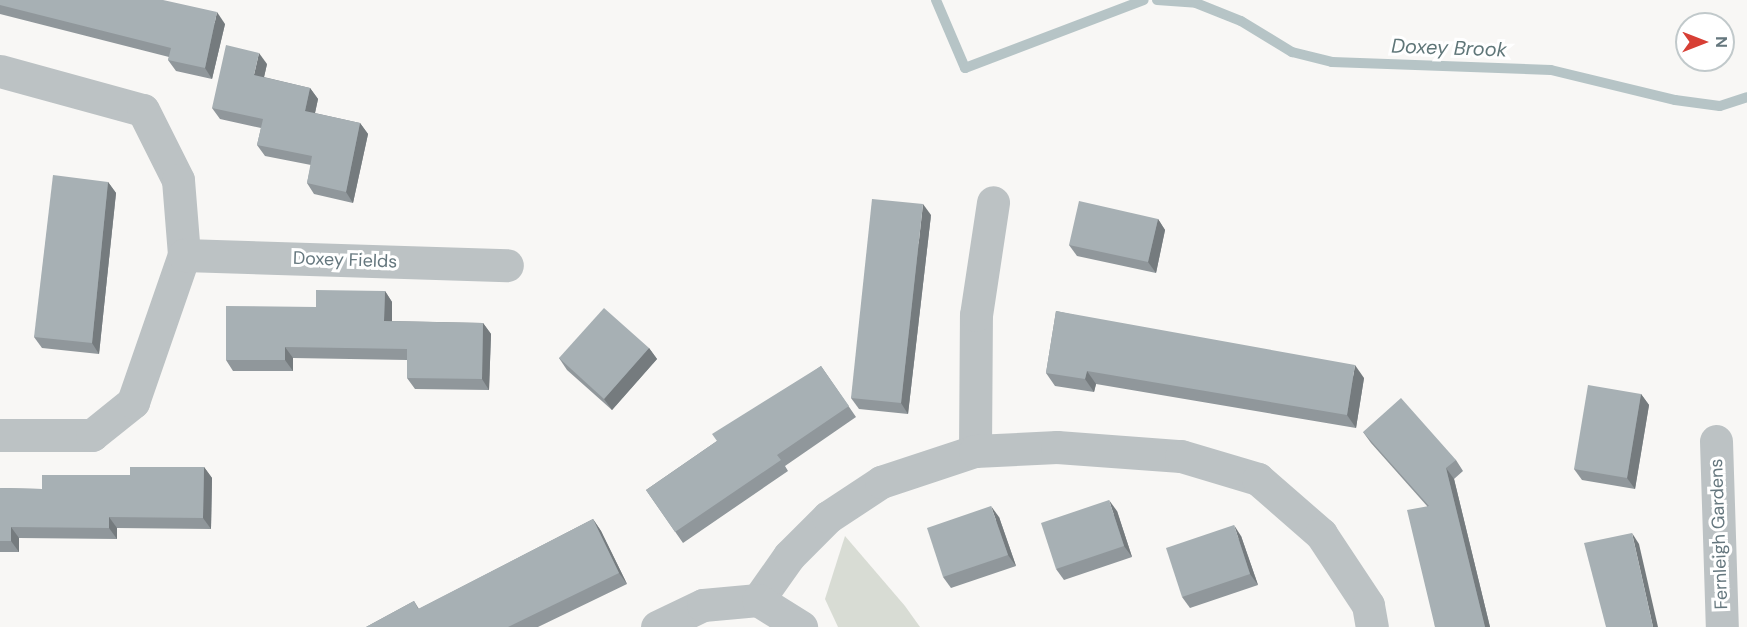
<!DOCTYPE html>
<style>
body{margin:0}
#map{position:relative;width:1747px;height:627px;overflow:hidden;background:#f8f7f5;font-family:"DM Sans",sans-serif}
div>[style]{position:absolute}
.green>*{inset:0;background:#d8dcd4}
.stream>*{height:10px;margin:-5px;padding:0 5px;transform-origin:5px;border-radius:5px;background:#b6c4c6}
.street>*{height:33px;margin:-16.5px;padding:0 16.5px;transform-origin:16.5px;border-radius:16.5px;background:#bcc2c4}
.wall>*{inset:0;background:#90979b}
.shaded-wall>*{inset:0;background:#757b7e}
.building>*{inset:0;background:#a7b0b4}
span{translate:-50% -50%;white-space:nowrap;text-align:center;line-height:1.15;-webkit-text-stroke:6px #fff;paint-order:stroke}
.street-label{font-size:18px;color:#65777e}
.water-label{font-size:20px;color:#5f7678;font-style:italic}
.north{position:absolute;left:1675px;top:12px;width:60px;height:60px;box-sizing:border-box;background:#fff;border:2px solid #c1c9cb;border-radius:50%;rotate:90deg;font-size:16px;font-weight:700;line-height:24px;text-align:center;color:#65777e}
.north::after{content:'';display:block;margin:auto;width:21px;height:27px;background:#d73f35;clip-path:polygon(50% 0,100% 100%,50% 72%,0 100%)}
</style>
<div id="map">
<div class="green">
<i style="clip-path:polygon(845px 536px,905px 606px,920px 627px,838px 627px,825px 599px)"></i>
</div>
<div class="stream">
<i style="left:936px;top:0;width:74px;rotate:66.9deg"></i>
<i style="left:965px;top:68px;width:191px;rotate:-20.8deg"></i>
<i style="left:1157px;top:0;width:39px;rotate:4deg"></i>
<i style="left:1196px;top:3px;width:48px;rotate:21.8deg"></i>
<i style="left:1241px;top:21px;width:60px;rotate:31.3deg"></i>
<i style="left:1292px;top:52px;width:41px;rotate:14deg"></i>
<i style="left:1332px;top:62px;width:219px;rotate:2.1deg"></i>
<i style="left:1551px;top:70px;width:128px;rotate:13.6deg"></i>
<i style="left:1675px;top:100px;width:45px;rotate:7.6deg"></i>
<i style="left:1720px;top:106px;width:28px;rotate:-18deg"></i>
</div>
<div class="street">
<i style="left:0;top:71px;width:148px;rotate:15.3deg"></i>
<i style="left:143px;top:110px;width:78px;rotate:63.4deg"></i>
<i style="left:178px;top:180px;width:75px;rotate:85.4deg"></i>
<i style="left:0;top:435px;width:92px"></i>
<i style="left:92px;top:435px;width:53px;rotate:-38.8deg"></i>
<i style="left:133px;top:402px;width:156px;rotate:-70.9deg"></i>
<i style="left:184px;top:255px;width:323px;rotate:1.8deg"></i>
<i style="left:1716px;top:441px;width:186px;rotate:88.2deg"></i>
<i style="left:975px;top:451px;width:136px;rotate:-89.6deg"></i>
<i style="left:976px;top:315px;width:114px;rotate:-81.4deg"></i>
<i style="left:758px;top:600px;width:54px;rotate:-54.8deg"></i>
<i style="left:789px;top:556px;width:55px;rotate:-45deg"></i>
<i style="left:828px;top:517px;width:64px;rotate:-33.4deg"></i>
<i style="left:881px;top:482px;width:99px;rotate:-18.3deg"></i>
<i style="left:975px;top:451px;width:82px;rotate:-2.8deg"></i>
<i style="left:1057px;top:447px;width:124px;rotate:4.2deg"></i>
<i style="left:1181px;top:456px;width:80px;rotate:16.6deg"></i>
<i style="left:1258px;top:479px;width:84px;rotate:41.1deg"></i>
<i style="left:1321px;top:534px;width:85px;rotate:56.5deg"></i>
<i style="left:1368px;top:605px;width:22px;rotate:80deg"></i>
<i style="left:657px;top:627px;width:51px;rotate:-25.6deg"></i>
<i style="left:703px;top:605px;width:55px;rotate:-5.2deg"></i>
<i style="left:758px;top:600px;width:51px;rotate:32.1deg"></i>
</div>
<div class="wall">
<i style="clip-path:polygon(0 0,225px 24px,212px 79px,176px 71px,168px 60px,169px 57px,0 14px)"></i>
<i style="clip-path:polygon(267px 64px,264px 77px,310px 88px,318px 99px,315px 113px,360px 123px,368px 134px,353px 203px,314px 194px,307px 183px,311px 165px,265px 156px,257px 145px,261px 128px,220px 119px,212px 108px)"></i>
<i style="clip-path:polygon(108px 182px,116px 193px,99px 354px,42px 348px,34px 337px)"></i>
<i style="clip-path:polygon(931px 215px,908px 414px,859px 409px,851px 398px)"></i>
<i style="clip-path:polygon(1158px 219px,1165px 230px,1156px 273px,1077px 256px,1069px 245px)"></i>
<i style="clip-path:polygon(385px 291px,392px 302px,392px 321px,483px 323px,491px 334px,489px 390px,415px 389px,407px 378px,407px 360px,293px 358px,293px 371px,233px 371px,226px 360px,316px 307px)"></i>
<i style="clip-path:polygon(1056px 311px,1364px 378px,1356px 428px,1096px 384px,1094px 392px,1055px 386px,1046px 373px)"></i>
<i style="clip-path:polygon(649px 348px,657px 359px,612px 410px,567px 370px,559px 358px)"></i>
<i style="clip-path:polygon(821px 366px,856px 417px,785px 466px,788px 471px,683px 543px,646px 490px,717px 441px)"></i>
<i style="clip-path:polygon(1641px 394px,1649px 405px,1635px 489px,1582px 480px,1574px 469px)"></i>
<i style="clip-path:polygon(1363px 432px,1456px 460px,1463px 471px,1454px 479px,1490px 627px,1435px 627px,1427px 506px,1371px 443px)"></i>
<i style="clip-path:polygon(204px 467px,212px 478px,211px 529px,117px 528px,117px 539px,19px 538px,19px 552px,0 552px,0 488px,42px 489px,130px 475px)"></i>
<i style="clip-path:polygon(1117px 511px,1132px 557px,1064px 580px,1056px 569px)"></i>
<i style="clip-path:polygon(999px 517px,1016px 566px,951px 588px,943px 577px)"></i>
<i style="clip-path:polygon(593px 519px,601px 531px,627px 584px,538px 627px,366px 627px,414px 601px,419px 609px)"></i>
<i style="clip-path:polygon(1241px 536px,1258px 585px,1190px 608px,1182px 597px)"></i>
</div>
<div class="shaded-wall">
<i style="clip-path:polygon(217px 12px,225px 24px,212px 79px,205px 68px)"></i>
<i style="clip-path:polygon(259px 53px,267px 64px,262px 86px,254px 75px)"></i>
<i style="clip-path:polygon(310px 88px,318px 99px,313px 122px,305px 111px)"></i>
<i style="clip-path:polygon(360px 123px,368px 134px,353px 203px,346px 192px)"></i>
<i style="clip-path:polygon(108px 182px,116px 193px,99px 354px,92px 343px)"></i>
<i style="clip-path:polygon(923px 204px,931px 215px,908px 414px,901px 403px)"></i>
<i style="clip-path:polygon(1158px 219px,1165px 230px,1156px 273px,1148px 262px)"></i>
<i style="clip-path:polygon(385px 291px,392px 302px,392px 332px,384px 321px)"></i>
<i style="clip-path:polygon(483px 323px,491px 334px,489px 390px,482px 379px)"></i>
<i style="clip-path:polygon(285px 347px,293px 358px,293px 371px,285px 360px)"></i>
<i style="clip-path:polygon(649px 348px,657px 359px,612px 410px,604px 399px)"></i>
<i style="clip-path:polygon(1355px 365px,1364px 378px,1356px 428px,1347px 415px)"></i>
<i style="clip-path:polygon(1087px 371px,1096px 384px,1094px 392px,1085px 379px)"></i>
<i style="clip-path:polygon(1641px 394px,1649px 405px,1635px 489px,1627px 478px)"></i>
<i style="clip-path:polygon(204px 467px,212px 478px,211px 529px,203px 518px)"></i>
<i style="clip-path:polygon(1446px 468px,1454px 479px,1490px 627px,1485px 627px)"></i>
<i style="clip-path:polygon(1109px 500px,1117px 511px,1132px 557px,1124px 546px)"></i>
<i style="clip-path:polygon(991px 506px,999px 517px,1016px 566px,1008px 555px)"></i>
<i style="clip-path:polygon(109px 517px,117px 528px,117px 539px,109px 528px)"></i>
<i style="clip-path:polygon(593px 519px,601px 531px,627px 584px,619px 573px)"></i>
<i style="clip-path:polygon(1234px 525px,1241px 536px,1258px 585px,1250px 574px)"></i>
<i style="clip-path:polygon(11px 527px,19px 538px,19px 552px,11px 541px)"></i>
<i style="clip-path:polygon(1632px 533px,1639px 544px,1658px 627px,1653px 627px)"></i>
</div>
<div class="building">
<i style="clip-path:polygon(0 0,163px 0,217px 12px,205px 68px,168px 60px,171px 48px,0 5px)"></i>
<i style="clip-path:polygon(226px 45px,259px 53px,254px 75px,310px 88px,305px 111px,360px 123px,346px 192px,307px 183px,312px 156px,257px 145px,263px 119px,212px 108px)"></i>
<i style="clip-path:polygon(53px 175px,108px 182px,92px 343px,34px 337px)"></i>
<i style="clip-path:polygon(872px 199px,923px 204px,901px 403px,851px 398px)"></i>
<i style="clip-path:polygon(1079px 201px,1158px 219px,1148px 262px,1069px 245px)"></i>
<i style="clip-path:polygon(316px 290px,385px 291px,384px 321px,483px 323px,482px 379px,407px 378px,407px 349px,285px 347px,285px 360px,226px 360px,226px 306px,316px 307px)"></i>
<i style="clip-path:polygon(604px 308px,649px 348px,604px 399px,559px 358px)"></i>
<i style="clip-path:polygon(1056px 311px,1355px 365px,1347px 415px,1087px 371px,1085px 379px,1046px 373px)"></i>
<i style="clip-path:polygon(821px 366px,849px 406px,777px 455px,781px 460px,675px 532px,646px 490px,717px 441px,712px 434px)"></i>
<i style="clip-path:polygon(1588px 385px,1641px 394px,1627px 478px,1574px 469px)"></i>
<i style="clip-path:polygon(1401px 398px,1456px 460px,1446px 468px,1485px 627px,1435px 627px,1407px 510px,1429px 506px,1363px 432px)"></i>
<i style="clip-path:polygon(130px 467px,204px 467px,203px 518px,109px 517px,109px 528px,11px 527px,11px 541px,0 541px,0 488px,42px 489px,42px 475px,130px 475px)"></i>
<i style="clip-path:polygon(1109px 500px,1124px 546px,1056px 569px,1041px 523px)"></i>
<i style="clip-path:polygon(991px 506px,1008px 555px,943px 577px,927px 528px)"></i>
<i style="clip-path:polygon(593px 519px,619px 573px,508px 627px,366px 627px,414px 601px,418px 609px)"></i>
<i style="clip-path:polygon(1234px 525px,1250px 574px,1182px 597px,1166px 548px)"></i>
<i style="clip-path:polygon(1632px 533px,1653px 627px,1606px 627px,1584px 543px)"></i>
</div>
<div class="street-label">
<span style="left:345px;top:260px;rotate:2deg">Doxey Fields</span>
<span style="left:1719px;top:534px;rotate:-92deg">Fernleigh Gardens</span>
</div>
<div class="water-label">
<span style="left:1449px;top:48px;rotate:2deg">Doxey Brook</span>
</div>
<div class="north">N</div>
</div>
